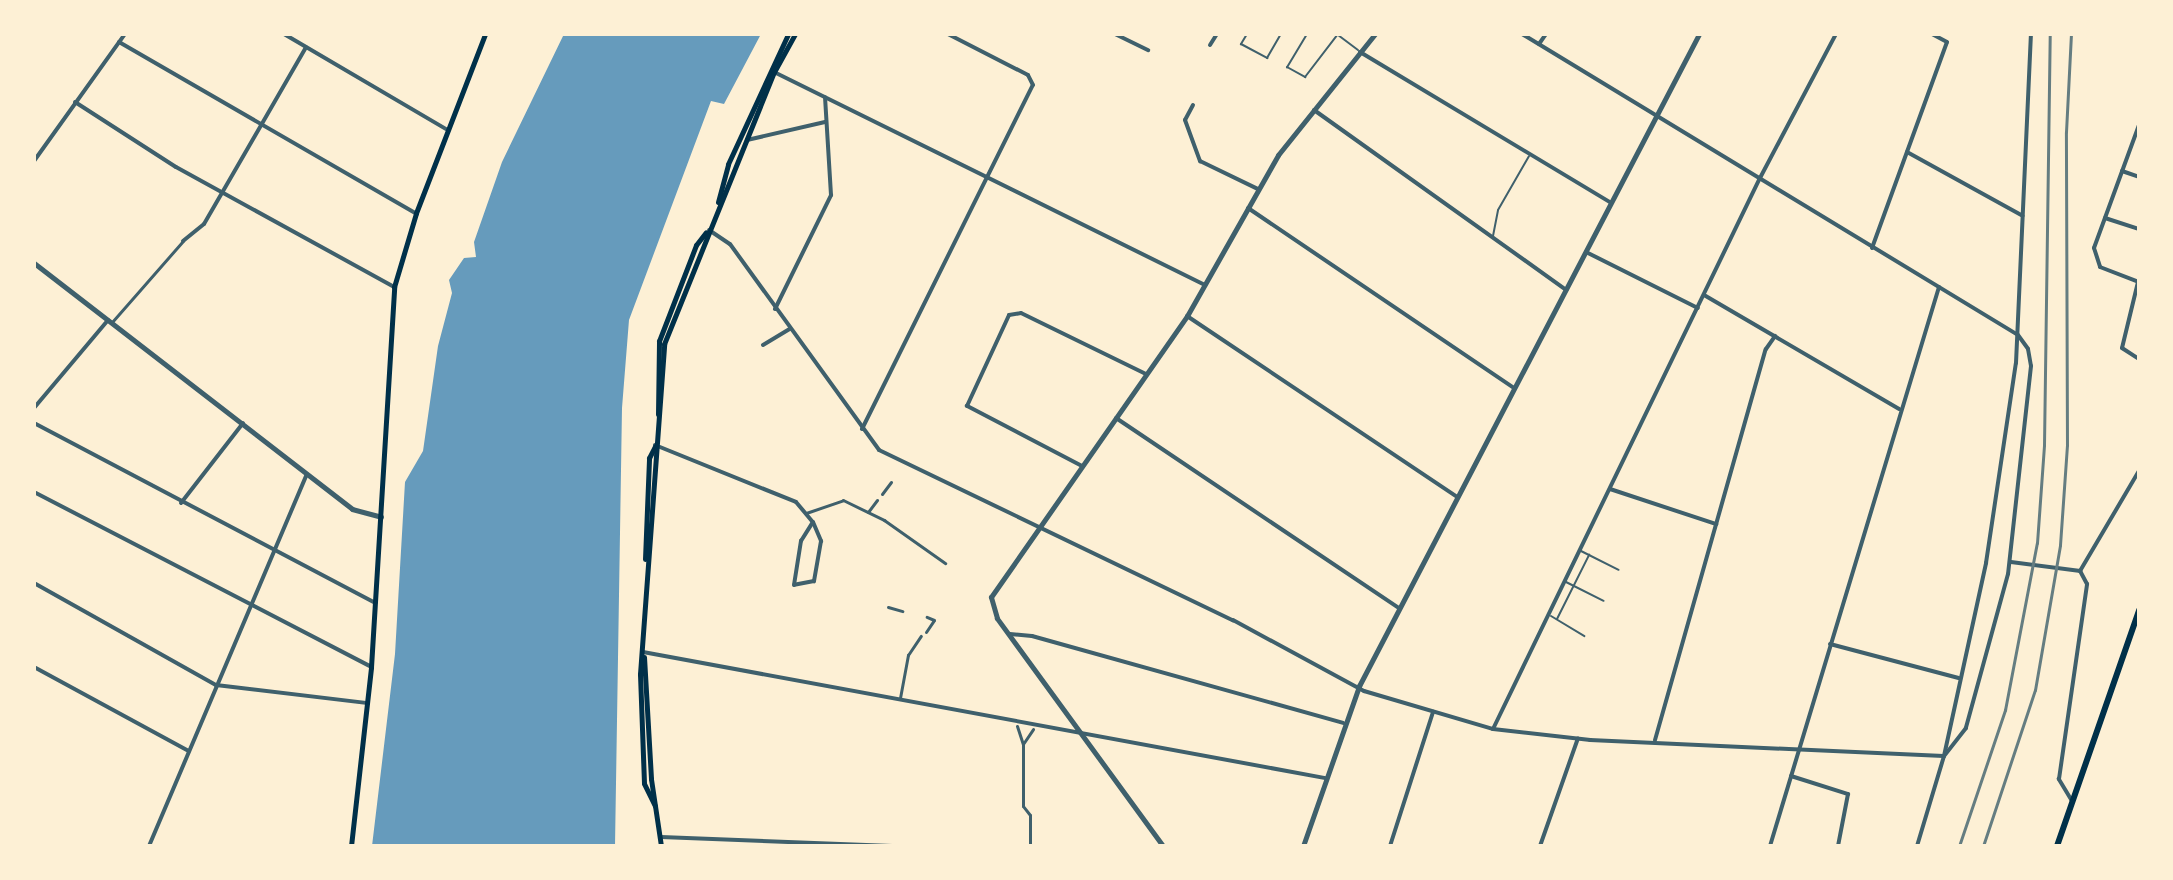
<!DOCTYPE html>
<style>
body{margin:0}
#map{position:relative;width:2173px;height:880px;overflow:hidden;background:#fdf0d5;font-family:Poppins,sans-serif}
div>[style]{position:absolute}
.water>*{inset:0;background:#669bbc}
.service>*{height:2px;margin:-1px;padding:0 1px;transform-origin:1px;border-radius:1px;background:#3f606c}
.pedestrian>*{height:3px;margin:-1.5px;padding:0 1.5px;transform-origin:1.5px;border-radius:1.5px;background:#3f606c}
.minor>*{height:4px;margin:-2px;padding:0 2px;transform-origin:2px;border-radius:2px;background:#3f606c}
.tertiary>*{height:5px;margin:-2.5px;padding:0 2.5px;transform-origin:2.5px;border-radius:2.5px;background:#3f606c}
.secondary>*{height:5px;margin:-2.5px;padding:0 2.5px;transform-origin:2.5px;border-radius:2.5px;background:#003049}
.primary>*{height:6px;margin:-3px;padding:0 3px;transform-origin:3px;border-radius:3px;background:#003049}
.rail>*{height:3px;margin:-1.5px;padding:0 1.5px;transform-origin:1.5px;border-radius:1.5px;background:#657d81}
span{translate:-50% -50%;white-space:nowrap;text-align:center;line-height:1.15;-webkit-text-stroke:6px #fdf0d5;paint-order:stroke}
.frame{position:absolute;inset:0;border:36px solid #fdf0d5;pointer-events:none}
</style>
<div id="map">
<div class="water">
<i style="clip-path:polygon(564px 34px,761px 34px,724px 104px,711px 101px,629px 320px,622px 408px,615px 846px,372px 846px,395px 654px,405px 482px,423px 451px,438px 346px,452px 293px,449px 280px,464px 258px,476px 257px,474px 242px,502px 162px)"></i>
</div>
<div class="service">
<i style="left:1247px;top:34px;width:12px;rotate:121deg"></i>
<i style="left:1241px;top:44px;width:30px;rotate:28deg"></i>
<i style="left:1267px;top:58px;width:28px;rotate:-60deg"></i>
<i style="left:1307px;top:34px;width:39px;rotate:121deg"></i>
<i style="left:1287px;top:67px;width:21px;rotate:29deg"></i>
<i style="left:1305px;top:77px;width:54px;rotate:-52.5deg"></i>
<i style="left:1338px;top:35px;width:25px;rotate:37deg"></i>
<i style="left:1493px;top:236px;width:26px;rotate:-79deg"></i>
<i style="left:1498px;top:210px;width:62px;rotate:-60.1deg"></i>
<i style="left:1581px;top:551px;width:42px;rotate:26.6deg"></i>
<i style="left:1566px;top:582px;width:42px;rotate:26.6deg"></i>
<i style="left:1551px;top:616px;width:39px;rotate:31deg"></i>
<i style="left:1557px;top:619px;width:72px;rotate:-63.4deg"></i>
</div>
<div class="pedestrian">
<i style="left:112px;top:322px;width:108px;rotate:-48.8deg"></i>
<i style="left:882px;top:494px;width:15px;rotate:-53deg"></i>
<i style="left:868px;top:512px;width:15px;rotate:-53deg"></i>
<i style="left:806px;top:513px;width:39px;rotate:-19deg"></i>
<i style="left:843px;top:500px;width:46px;rotate:26deg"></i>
<i style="left:884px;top:520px;width:75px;rotate:35.2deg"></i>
<i style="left:888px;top:607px;width:15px;rotate:16deg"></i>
<i style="left:926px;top:632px;width:14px;rotate:-56deg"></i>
<i style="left:934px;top:620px;width:8px;rotate:-157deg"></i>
<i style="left:900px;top:698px;width:44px;rotate:-79.5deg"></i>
<i style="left:908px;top:655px;width:23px;rotate:-56deg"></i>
<i style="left:1017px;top:726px;width:19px;rotate:72deg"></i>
<i style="left:1030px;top:845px;width:30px;rotate:-90deg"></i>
<i style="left:1030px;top:815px;width:11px;rotate:-128deg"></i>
<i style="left:1023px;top:806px;width:62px;rotate:-90deg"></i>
<i style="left:1023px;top:744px;width:18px;rotate:-56deg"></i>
</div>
<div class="minor">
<i style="left:284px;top:34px;width:188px;rotate:30.4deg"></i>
<i style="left:1115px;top:34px;width:37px;rotate:26deg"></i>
<i style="left:1522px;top:34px;width:580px;rotate:31.25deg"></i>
<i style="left:2018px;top:335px;width:17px;rotate:54deg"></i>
<i style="left:2028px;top:349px;width:17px;rotate:80deg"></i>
<i style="left:2031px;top:366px;width:209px;rotate:96.3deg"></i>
<i style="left:2008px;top:574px;width:160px;rotate:105.3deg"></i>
<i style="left:1966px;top:728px;width:36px;rotate:128deg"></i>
<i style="left:119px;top:42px;width:342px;rotate:30deg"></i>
<i style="left:1539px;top:44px;width:12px;rotate:-55deg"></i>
<i style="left:1210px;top:45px;width:13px;rotate:-58deg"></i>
<i style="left:1360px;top:52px;width:293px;rotate:31deg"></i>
<i style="left:774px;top:72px;width:479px;rotate:26.3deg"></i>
<i style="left:75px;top:102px;width:120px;rotate:32.8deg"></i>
<i style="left:176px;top:167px;width:249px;rotate:28.8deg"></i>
<i style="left:1193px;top:105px;width:17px;rotate:118deg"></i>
<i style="left:1185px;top:120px;width:44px;rotate:69.9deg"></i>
<i style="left:1200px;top:161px;width:64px;rotate:25.8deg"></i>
<i style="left:1314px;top:110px;width:310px;rotate:35.5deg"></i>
<i style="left:2139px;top:125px;width:131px;rotate:110.1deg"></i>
<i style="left:2094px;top:248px;width:20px;rotate:72deg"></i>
<i style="left:2100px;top:267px;width:42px;rotate:21deg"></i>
<i style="left:747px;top:140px;width:80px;rotate:-13deg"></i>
<i style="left:1907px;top:152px;width:132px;rotate:28.9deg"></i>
<i style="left:34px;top:161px;width:156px;rotate:-54.4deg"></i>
<i style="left:2122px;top:171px;width:18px;rotate:19deg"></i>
<i style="left:1248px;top:208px;width:321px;rotate:34.1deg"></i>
<i style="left:2105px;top:218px;width:36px;rotate:18deg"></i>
<i style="left:709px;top:230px;width:25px;rotate:34deg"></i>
<i style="left:730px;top:244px;width:254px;rotate:54.1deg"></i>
<i style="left:879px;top:450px;width:393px;rotate:25.7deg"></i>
<i style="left:1233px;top:620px;width:149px;rotate:28.5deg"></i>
<i style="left:1364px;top:691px;width:134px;rotate:16.4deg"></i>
<i style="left:1493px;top:729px;width:98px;rotate:6.5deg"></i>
<i style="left:1590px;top:740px;width:354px;rotate:2.6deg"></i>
<i style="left:183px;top:241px;width:27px;rotate:-39deg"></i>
<i style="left:204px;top:224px;width:204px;rotate:-60deg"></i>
<i style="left:1872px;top:248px;width:219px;rotate:-70deg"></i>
<i style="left:1947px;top:42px;width:17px;rotate:-152deg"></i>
<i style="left:1586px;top:252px;width:125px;rotate:26.6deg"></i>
<i style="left:2138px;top:282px;width:68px;rotate:103.6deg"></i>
<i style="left:2122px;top:348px;width:20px;rotate:33deg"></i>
<i style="left:1704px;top:295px;width:226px;rotate:30.3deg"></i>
<i style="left:775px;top:309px;width:127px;rotate:-63.8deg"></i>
<i style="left:831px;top:195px;width:98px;rotate:-93.5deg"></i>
<i style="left:1187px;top:316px;width:325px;rotate:33.8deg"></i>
<i style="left:763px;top:345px;width:31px;rotate:-31deg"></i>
<i style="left:34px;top:408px;width:115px;rotate:-49.9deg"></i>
<i style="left:1116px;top:418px;width:341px;rotate:33.9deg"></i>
<i style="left:34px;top:423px;width:386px;rotate:27.8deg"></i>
<i style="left:862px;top:429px;width:384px;rotate:-63.6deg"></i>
<i style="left:1033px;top:85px;width:11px;rotate:-117deg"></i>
<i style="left:1028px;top:75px;width:90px;rotate:-152.9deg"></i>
<i style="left:655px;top:445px;width:152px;rotate:22deg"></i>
<i style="left:796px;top:502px;width:26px;rotate:50deg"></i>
<i style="left:813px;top:522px;width:21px;rotate:67deg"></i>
<i style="left:821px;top:541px;width:41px;rotate:99.9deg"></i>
<i style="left:814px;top:581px;width:20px;rotate:169deg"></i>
<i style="left:794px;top:585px;width:45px;rotate:-81deg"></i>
<i style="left:801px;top:541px;width:22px;rotate:-58deg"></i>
<i style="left:1082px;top:466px;width:130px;rotate:-152.4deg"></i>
<i style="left:967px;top:406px;width:100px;rotate:-65.2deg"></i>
<i style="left:1009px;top:315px;width:12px;rotate:-9deg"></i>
<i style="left:1021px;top:313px;width:139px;rotate:26deg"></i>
<i style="left:1610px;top:489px;width:112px;rotate:18.3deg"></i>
<i style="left:34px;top:492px;width:380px;rotate:27.4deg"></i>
<i style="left:181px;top:503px;width:101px;rotate:-52.2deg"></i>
<i style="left:2011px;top:562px;width:70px;rotate:7.4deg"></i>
<i style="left:2080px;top:571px;width:116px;rotate:-59.5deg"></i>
<i style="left:34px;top:583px;width:209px;rotate:29.3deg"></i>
<i style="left:216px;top:685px;width:153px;rotate:6.8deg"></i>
<i style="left:1010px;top:634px;width:22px;rotate:5deg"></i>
<i style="left:1032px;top:636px;width:323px;rotate:15.6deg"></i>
<i style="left:1830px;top:644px;width:133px;rotate:14.8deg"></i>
<i style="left:643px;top:652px;width:694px;rotate:10.47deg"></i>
<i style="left:34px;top:667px;width:176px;rotate:28.5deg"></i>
<i style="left:1493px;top:729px;width:612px;rotate:-64.15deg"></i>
<i style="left:1760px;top:178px;width:163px;rotate:-62.2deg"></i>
<i style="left:1655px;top:740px;width:406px;rotate:-74.2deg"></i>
<i style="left:1766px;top:349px;width:16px;rotate:-55deg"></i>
<i style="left:1791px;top:776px;width:60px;rotate:17.5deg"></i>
<i style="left:1848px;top:794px;width:53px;rotate:100.9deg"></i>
<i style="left:2072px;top:801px;width:26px;rotate:-121deg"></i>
<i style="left:2059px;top:779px;width:197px;rotate:-81.8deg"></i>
<i style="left:2087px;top:584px;width:15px;rotate:-118deg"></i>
<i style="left:661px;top:837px;width:238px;rotate:2.2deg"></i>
<i style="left:149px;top:846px;width:404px;rotate:-67deg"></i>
<i style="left:1390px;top:846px;width:141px;rotate:-72.2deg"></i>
<i style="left:1540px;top:846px;width:114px;rotate:-70.6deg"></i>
<i style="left:1770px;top:846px;width:584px;rotate:-73.18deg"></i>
<i style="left:1917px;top:846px;width:94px;rotate:-73.3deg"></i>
<i style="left:1944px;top:756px;width:198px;rotate:-77.7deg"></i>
<i style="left:1986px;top:563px;width:202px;rotate:-81.5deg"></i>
<i style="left:2016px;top:363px;width:329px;rotate:-87.4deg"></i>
</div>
<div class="tertiary">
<i style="left:34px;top:263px;width:402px;rotate:37.7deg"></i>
<i style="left:352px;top:509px;width:30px;rotate:15deg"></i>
<i style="left:1163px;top:846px;width:282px;rotate:-126.1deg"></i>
<i style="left:997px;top:618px;width:22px;rotate:-106deg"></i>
<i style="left:991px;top:597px;width:343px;rotate:-55.1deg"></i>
<i style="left:1187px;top:316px;width:185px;rotate:-60.5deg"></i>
<i style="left:1278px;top:155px;width:155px;rotate:-51.3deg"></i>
<i style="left:1303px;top:846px;width:170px;rotate:-70.7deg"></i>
<i style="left:1359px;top:686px;width:735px;rotate:-62.46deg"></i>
</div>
<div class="secondary">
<i style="left:718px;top:202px;width:39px;rotate:-75deg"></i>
<i style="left:728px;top:164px;width:143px;rotate:-65.2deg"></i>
<i style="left:658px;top:414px;width:73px;rotate:-89.2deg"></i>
<i style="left:659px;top:341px;width:103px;rotate:-68.9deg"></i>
<i style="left:696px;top:245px;width:16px;rotate:-52deg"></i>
<i style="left:645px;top:559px;width:101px;rotate:-87.7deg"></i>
<i style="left:649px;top:458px;width:13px;rotate:-63deg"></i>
<i style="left:644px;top:657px;width:122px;rotate:86.7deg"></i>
<i style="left:651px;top:779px;width:68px;rotate:81.5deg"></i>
<i style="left:655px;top:806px;width:25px;rotate:-116deg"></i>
<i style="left:644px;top:783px;width:109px;rotate:-92.1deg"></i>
<i style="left:640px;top:674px;width:331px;rotate:-85.8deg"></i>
<i style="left:664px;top:344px;width:293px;rotate:-68deg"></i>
<i style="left:774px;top:72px;width:43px;rotate:-61.1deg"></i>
<i style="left:351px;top:846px;width:180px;rotate:-83.6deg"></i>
<i style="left:371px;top:667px;width:381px;rotate:-86.5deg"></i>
<i style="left:394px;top:287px;width:77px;rotate:-73.4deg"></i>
<i style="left:416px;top:213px;width:192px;rotate:-68.9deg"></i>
</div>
<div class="primary">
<i style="left:2057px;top:846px;width:250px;rotate:-70.8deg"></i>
</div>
<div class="rail">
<i style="left:1959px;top:846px;width:144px;rotate:-71.3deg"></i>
<i style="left:2005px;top:710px;width:170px;rotate:-79.2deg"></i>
<i style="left:2037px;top:543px;width:98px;rotate:-85.9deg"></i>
<i style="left:2044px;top:445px;width:411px;rotate:-89.2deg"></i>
<i style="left:1983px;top:846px;width:164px;rotate:-71.6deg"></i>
<i style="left:2035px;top:690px;width:147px;rotate:-80.2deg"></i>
<i style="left:2060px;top:545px;width:100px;rotate:-86deg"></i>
<i style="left:2067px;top:445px;width:313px;rotate:-90.2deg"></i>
<i style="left:2066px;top:132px;width:98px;rotate:-87.1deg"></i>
</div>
<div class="frame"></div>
</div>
